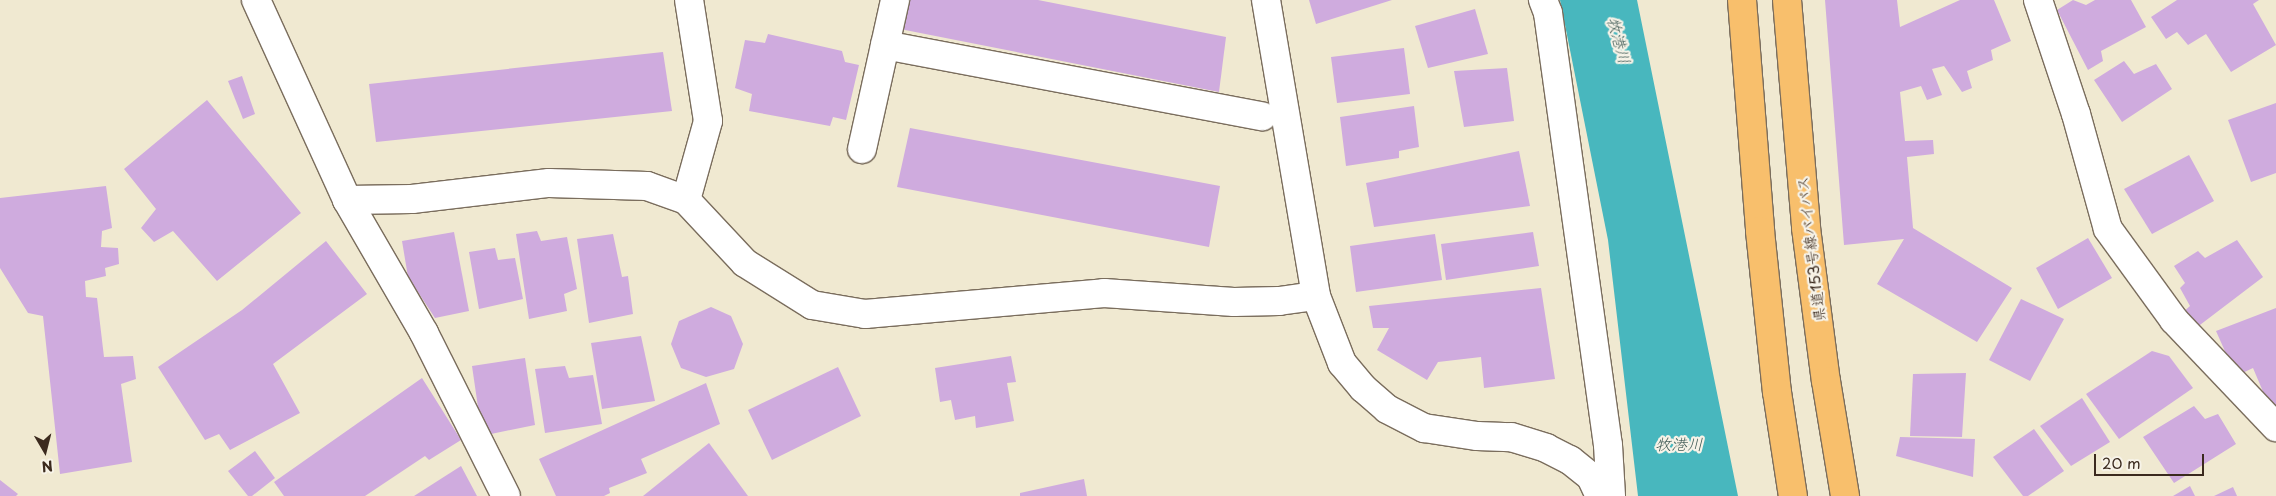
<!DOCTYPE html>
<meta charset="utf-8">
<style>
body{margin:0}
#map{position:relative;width:2276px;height:496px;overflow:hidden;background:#f0e9d1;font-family:"Playpen Sans","Klee One",sans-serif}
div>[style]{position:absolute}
.water>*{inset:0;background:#48b7be}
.building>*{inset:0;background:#cfabde}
.roads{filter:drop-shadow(1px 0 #7a6d5d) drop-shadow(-1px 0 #7a6d5d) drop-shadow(0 1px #7a6d5d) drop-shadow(0 -1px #7a6d5d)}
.minor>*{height:28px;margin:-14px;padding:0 14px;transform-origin:14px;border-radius:14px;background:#fff}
.major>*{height:28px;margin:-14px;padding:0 14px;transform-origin:14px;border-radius:14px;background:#f8bf6c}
span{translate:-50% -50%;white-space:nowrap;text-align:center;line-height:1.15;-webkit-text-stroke:4.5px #f7f3e8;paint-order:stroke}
.street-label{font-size:15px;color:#3b2a1e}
.water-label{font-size:16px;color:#405b56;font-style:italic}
.north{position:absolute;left:20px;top:426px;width:50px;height:50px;-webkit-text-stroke:4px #f7f3e8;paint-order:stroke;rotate:172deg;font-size:14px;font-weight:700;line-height:20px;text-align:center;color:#3b2a1e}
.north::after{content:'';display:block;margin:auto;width:18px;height:22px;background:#3b2a1e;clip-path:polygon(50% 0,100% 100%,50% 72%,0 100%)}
.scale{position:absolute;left:2094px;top:454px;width:110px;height:22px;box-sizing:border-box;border:2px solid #3b2a1e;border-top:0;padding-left:6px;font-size:15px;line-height:18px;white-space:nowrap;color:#3b2a1e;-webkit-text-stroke:4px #f7f3e8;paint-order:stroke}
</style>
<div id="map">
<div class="water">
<i style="clip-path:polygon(1560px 0,1637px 0,1738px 496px,1638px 496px,1608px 240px)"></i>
</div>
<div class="building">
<i style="clip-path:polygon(906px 0,1038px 0,1226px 37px,1219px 92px,900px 29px)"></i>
<i style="clip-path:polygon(1309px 0,1392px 0,1316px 24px)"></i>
<i style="clip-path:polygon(1825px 0,1897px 0,1900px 27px,1960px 0,1994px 0,2011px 41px,1991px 50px,1993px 60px,1967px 71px,1972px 88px,1962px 92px,1944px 66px,1932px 69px,1942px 95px,1927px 100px,1921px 86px,1900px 92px,1905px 141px,1933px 140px,1934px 154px,1907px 157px,1913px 228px,2012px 288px,1977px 342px,1877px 284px,1904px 239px,1844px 245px)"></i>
<i style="clip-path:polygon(2073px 0,2086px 5px,2095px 0,2131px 0,2146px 27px,2101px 51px,2103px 61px,2088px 70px,2057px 10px)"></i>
<i style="clip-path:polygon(2177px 0,2259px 0,2253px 4px,2276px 45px,2231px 72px,2206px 34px,2188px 45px,2177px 32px,2166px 39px,2151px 17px)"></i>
<i style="clip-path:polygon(1475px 9px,1488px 54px,1428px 68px,1415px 26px)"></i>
<i style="clip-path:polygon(768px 34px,842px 51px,845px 62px,859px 65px,846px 120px,833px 117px,830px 126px,749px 111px,752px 94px,735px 88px,745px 40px,765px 43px)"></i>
<i style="clip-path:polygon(1404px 48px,1410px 94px,1337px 103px,1331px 57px)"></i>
<i style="clip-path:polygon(663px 52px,672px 111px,376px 142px,369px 84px)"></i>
<i style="clip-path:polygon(2124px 61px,2134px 74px,2156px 64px,2172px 89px,2122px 122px,2094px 80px)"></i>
<i style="clip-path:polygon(1507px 68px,1514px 121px,1464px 127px,1454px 71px)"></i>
<i style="clip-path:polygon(242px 76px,255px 114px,243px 119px,228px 81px)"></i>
<i style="clip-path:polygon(207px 100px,301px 213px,217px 281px,173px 231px,154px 242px,141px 228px,156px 209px,124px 169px)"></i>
<i style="clip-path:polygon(2276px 103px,2276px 173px,2251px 182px,2228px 120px)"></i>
<i style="clip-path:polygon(1414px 106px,1419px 147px,1399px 151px,1399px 158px,1346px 166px,1340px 117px)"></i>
<i style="clip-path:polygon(910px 128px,1220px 186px,1209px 247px,897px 187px)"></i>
<i style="clip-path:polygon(1519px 151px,1530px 206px,1374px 227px,1366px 183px)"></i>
<i style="clip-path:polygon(2189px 155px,2214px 201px,2152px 234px,2124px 189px)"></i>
<i style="clip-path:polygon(106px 186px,112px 228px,102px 231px,101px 247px,118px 248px,119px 264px,105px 268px,106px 276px,85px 281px,86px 297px,97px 298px,104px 357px,133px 356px,136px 379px,121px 384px,132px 462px,60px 474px,43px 316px,28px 313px,0 268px,0 198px)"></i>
<i style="clip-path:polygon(537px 231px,541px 241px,567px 237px,577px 289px,564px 294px,567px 311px,529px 319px,516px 234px)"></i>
<i style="clip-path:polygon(454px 232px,469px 311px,435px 318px,408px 277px,402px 241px)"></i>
<i style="clip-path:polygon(1533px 232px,1539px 266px,1446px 280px,1441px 244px)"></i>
<i style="clip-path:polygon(613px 234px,622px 277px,628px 276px,633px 314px,589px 323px,577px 239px)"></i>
<i style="clip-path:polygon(1435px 234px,1442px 280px,1356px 292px,1350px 246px)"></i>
<i style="clip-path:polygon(2088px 238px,2112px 278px,2058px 309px,2036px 268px)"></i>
<i style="clip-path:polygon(2237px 240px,2263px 277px,2192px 331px,2180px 315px,2190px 306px,2180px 288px,2185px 283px,2174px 266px,2198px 251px,2205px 258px)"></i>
<i style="clip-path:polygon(326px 241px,367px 294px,273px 364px,300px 413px,230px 450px,219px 434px,205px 440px,158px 367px,242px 310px)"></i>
<i style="clip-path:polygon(495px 248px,498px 260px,515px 258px,523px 299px,479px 309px,469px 252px)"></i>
<i style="clip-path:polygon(1541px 288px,1555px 379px,1484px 388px,1481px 357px,1438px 362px,1427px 380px,1377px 350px,1389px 328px,1373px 328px,1369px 306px)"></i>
<i style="clip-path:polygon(2021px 299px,2064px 319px,2030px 381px,1989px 360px)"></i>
<i style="clip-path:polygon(711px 307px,731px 316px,743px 344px,734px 369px,706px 377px,681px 368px,671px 344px,679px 321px)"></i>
<i style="clip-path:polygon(2276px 308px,2276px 408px,2264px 394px,2253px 368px,2236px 376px,2216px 331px)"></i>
<i style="clip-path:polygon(641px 336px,655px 401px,602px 409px,591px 343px)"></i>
<i style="clip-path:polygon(2152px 351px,2169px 356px,2193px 388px,2119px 439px,2086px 394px)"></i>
<i style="clip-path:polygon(1011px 356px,1016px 382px,1007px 383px,1014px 421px,976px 428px,975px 416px,955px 420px,951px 400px,940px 402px,935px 368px)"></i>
<i style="clip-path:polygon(525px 358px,535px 425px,491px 434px,479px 414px,472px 366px)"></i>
<i style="clip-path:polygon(565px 366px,569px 378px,593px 375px,602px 424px,545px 433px,535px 369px)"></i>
<i style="clip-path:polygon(838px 367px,861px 416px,772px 460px,748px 410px)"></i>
<i style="clip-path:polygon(1966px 373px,1962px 437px,1910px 436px,1913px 374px)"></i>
<i style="clip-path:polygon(422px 378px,461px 440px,429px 460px,425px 456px,365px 496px,284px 496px,274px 482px)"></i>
<i style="clip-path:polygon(706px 383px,720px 424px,641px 459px,647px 473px,609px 488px,610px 493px,604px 496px,556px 496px,539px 459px)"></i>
<i style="clip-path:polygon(2082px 398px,2110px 442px,2071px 466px,2040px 426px)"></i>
<i style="clip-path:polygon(2194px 406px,2205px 419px,2218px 414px,2236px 444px,2174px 483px,2143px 437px)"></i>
<i style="clip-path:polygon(2034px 429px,2064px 471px,2028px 496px,2023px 496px,1993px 457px)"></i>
<i style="clip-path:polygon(1900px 437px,1975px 439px,1973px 477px,1896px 456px)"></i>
<i style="clip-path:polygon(709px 443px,748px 496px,643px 496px)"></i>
<i style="clip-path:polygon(255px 451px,275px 478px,252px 496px,248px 496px,228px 471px)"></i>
<i style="clip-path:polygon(461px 466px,477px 496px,414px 496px)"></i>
<i style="clip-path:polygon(1084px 479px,1087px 496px,1020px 496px,1020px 493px)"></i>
<i style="clip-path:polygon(0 480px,18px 494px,16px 496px,0 496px)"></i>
<i style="clip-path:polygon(2190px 486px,2195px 496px,2173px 496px)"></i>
<i style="clip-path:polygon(2233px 487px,2237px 496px,2214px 496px)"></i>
</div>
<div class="roads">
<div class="minor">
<i style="left:256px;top:0;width:220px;rotate:65.5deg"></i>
<i style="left:347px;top:200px;width:154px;rotate:59.9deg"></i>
<i style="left:424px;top:333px;width:182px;rotate:63.3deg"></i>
<i style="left:1266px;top:0;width:300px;rotate:80.4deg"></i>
<i style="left:1316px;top:296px;width:72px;rotate:68.8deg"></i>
<i style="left:1342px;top:363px;width:33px;rotate:50deg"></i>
<i style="left:1363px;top:388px;width:32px;rotate:41deg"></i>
<i style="left:1387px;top:409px;width:42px;rotate:27.2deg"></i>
<i style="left:1424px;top:428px;width:54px;rotate:8.6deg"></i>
<i style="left:1477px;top:436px;width:34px;rotate:2deg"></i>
<i style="left:1511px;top:437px;width:37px;rotate:17deg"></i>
<i style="left:1546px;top:448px;width:27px;rotate:27deg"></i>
<i style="left:1570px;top:460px;width:27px;rotate:39deg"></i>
<i style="left:1591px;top:477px;width:21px;rotate:65deg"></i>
<i style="left:1543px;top:0;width:14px;rotate:69deg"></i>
<i style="left:1548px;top:13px;width:436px;rotate:82.1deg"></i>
<i style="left:1608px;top:445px;width:51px;rotate:86.6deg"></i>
<i style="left:2038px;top:0;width:120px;rotate:71.6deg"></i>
<i style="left:2076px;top:114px;width:119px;rotate:74.5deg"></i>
<i style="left:2108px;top:229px;width:112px;rotate:54deg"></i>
<i style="left:2174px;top:320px;width:148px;rotate:46.4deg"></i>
<i style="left:885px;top:45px;width:384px;rotate:10.7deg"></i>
<i style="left:862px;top:149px;width:153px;rotate:-77.5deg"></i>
<i style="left:347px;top:200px;width:65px;rotate:-0.9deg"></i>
<i style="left:412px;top:199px;width:138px;rotate:-6.7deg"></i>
<i style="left:549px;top:183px;width:98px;rotate:1.8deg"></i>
<i style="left:647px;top:186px;width:41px;rotate:19.7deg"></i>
<i style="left:686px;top:200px;width:86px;rotate:46.9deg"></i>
<i style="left:745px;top:263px;width:79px;rotate:32.1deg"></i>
<i style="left:812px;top:305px;width:54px;rotate:9.6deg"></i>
<i style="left:865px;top:314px;width:240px;rotate:-5deg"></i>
<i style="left:1104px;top:293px;width:130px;rotate:4deg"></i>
<i style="left:1234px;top:302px;width:45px;rotate:-1.3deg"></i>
<i style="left:1279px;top:301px;width:37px;rotate:-8deg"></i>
<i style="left:686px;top:200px;width:82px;rotate:-74.4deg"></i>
<i style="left:708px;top:121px;width:122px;rotate:-98.9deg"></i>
</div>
<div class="major">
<i style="left:1742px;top:0;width:232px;rotate:85.5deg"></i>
<i style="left:1760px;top:231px;width:162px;rotate:84deg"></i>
<i style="left:1777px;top:392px;width:105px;rotate:81.3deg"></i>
<i style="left:1787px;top:0;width:229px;rotate:85.2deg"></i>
<i style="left:1806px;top:228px;width:154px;rotate:82.6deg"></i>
<i style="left:1826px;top:381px;width:117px;rotate:80.6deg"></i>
</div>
</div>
<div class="street-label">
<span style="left:1810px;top:249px;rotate:-97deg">県道153号線バイパス</span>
</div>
<div class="water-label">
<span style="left:1620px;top:40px;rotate:75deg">牧港川</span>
<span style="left:1679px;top:443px">牧港川</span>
</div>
<div class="north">N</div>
<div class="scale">20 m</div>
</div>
